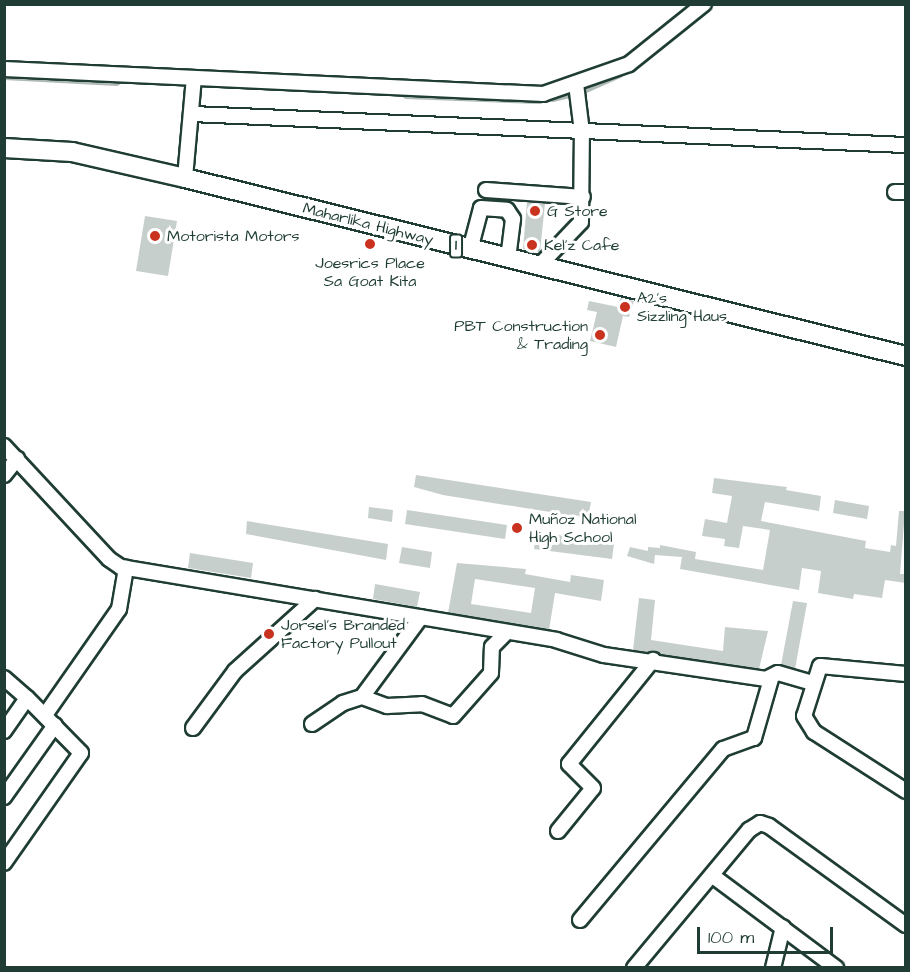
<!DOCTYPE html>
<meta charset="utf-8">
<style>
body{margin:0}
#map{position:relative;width:910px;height:972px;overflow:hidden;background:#fff;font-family:"Architects Daughter",sans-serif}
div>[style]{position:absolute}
.canal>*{height:9px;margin:-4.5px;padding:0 4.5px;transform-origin:4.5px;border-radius:4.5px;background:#afbab7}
.building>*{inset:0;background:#c7cfcc}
.roads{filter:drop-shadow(2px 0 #1f3d34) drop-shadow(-2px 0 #1f3d34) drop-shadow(0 2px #1f3d34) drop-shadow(0 -2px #1f3d34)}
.minor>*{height:14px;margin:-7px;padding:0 7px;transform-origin:7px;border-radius:7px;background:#fff}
.highway>*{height:18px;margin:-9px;padding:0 9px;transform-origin:9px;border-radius:9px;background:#fff}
.dots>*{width:16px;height:16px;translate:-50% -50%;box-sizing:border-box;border:3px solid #fff;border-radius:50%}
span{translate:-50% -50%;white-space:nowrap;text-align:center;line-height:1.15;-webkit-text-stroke:6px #fff;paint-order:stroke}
.shield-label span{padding:2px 4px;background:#fff;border:2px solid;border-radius:4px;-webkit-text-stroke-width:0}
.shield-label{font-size:15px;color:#1f3d34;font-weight:700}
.poi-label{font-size:16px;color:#1f3d34}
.left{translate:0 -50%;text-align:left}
.right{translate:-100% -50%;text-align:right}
.street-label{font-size:16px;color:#1f3d34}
.frame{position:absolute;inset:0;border:6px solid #1f3d34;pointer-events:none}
.scale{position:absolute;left:697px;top:927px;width:136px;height:27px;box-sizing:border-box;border:3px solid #1f3d34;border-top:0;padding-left:8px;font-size:18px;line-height:21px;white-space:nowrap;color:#1f3d34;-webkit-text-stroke:4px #fff;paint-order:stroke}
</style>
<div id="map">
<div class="canal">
<i style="left:4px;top:75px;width:112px;rotate:3.1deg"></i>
<i style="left:583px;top:89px;width:39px;rotate:-24deg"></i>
<i style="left:406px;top:94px;width:133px;rotate:2.2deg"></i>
<i style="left:552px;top:97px;width:17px;rotate:-13deg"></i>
</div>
<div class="building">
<i style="clip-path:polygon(527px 202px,545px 203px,540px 252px,523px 249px)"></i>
<i style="clip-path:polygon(145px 216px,177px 221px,168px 276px,136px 271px)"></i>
<i style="clip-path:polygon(620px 298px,634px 301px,629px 317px,623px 316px,616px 347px,590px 341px,597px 312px,587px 310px,589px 301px,618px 307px)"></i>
<i style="clip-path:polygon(416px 475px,591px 502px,588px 518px,443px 495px,414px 487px)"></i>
<i style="clip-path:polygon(714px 478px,787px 487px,786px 490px,821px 496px,819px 511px,765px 502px,761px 521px,866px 541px,865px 548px,890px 552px,891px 545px,896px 546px,899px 511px,905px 511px,900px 574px,906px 574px,906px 583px,885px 580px,882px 598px,854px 594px,853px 599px,818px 593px,821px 571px,802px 568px,799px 590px,680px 569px,682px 557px,655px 555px,654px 564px,627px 556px,630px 547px,648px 551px,648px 547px,660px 548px,660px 545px,696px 552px,695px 559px,763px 570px,770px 530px,743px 526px,739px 548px,724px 546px,725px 539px,702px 536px,705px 519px,727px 523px,732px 496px,712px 493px)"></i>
<i style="clip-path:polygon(835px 500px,869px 506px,867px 519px,833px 513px)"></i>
<i style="clip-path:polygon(369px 507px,393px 510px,392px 522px,368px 518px)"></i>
<i style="clip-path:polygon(407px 510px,507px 525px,505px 539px,405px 524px)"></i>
<i style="clip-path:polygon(247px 521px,388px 544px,386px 560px,246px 534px)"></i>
<i style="clip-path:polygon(536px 532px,614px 543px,612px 559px,534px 549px)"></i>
<i style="clip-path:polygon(402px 547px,432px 552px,430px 568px,399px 563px)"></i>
<i style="clip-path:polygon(190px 553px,253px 563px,251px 578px,188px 568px)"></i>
<i style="clip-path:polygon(evenodd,457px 563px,526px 569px,525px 574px,570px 582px,571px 575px,604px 580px,601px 601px,555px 593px,549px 630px,448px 613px,457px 563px,475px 579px,535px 588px,531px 613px,471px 604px,475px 579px)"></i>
<i style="clip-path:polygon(375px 584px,420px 592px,417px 607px,373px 599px)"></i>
<i style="clip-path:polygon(639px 598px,655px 600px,651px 640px,723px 651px,725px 627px,768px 631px,759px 669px,633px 650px)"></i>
<i style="clip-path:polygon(793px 601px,807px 603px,795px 669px,781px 665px)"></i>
</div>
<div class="roads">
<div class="minor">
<i style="left:4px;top:69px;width:540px;rotate:2.66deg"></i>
<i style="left:543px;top:94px;width:91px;rotate:-19.2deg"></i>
<i style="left:629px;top:64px;width:96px;rotate:-38.7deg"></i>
<i style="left:192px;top:114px;width:715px;rotate:2.49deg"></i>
<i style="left:185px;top:178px;width:100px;rotate:-84.9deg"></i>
<i style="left:486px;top:190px;width:97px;rotate:4.1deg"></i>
<i style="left:895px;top:192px;width:11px"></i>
<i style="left:470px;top:250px;width:43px;rotate:-75.3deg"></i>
<i style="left:481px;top:208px;width:26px;rotate:4deg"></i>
<i style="left:507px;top:210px;width:11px;rotate:56deg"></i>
<i style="left:513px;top:219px;width:40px;rotate:97.1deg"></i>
<i style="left:538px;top:267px;width:62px;rotate:-46.3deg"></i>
<i style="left:581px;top:222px;width:90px;rotate:-89.4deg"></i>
<i style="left:582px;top:132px;width:48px;rotate:-97.1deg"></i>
<i style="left:4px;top:446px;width:154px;rotate:47.1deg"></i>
<i style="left:109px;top:559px;width:14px;rotate:34deg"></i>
<i style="left:121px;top:567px;width:441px;rotate:9.5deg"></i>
<i style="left:556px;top:640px;width:50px;rotate:17.4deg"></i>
<i style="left:604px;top:655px;width:164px;rotate:8.4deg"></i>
<i style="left:766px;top:679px;width:13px;rotate:-27deg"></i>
<i style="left:778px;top:673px;width:35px;rotate:16deg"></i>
<i style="left:4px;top:475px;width:21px;rotate:-51deg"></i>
<i style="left:906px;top:674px;width:86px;rotate:-174.7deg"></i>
<i style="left:820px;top:666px;width:52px;rotate:107.7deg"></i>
<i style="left:804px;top:716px;width:19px;rotate:58deg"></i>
<i style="left:814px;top:732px;width:109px;rotate:32.7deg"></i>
<i style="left:4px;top:678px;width:30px;rotate:41deg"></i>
<i style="left:362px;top:697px;width:27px;rotate:20deg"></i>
<i style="left:387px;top:706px;width:35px;rotate:-3deg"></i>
<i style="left:422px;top:704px;width:33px;rotate:21deg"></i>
<i style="left:453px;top:716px;width:57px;rotate:-48.5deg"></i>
<i style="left:491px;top:673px;width:26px;rotate:-88deg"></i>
<i style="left:492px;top:647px;width:21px;rotate:-45deg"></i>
<i style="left:45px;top:715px;width:129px;rotate:-55.1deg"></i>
<i style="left:119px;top:609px;width:42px;rotate:-80.3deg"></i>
<i style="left:312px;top:724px;width:37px;rotate:-34deg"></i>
<i style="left:343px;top:703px;width:20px;rotate:-18deg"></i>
<i style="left:362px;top:697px;width:99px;rotate:-53.6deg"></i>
<i style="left:193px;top:728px;width:71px;rotate:-53.6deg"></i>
<i style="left:235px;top:671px;width:108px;rotate:-42deg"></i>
<i style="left:4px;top:731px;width:40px;rotate:-55.1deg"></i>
<i style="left:27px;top:698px;width:77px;rotate:45.5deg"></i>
<i style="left:81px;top:753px;width:134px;rotate:125deg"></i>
<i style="left:4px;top:797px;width:88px;rotate:-54.7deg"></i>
<i style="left:558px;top:831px;width:55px;rotate:-50.9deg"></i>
<i style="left:593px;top:788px;width:34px;rotate:-135deg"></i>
<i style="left:569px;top:764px;width:134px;rotate:-51.1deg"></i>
<i style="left:713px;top:876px;width:154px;rotate:36.8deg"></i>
<i style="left:580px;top:920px;width:223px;rotate:-50.1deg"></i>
<i style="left:723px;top:749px;width:33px;rotate:-20deg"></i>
<i style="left:754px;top:738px;width:61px;rotate:-73.9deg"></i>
<i style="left:634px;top:968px;width:180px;rotate:-50.2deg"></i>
<i style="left:749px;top:830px;width:13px;rotate:-32deg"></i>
<i style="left:760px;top:823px;width:9px;rotate:18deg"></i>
<i style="left:769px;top:826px;width:169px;rotate:35.9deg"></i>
<i style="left:773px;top:968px;width:42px;rotate:-76.3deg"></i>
</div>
<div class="highway">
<i style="left:4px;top:148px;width:68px;rotate:3.4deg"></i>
<i style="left:72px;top:152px;width:116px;rotate:13deg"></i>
<i style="left:185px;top:178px;width:743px;rotate:13.87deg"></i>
</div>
</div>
<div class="dots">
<i style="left:535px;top:211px;background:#c8321e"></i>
<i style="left:155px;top:236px;background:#c8321e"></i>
<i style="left:370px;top:244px;background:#c8321e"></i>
<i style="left:532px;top:245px;background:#c8321e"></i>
<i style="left:625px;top:307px;background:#c8321e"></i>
<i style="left:600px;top:335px;background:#c8321e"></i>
<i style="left:517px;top:528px;background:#c8321e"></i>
<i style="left:269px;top:634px;background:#c8321e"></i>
</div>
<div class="shield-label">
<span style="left:456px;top:246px">1</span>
</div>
<div class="poi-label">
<span class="left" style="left:547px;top:211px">G Store</span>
<span class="left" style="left:167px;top:236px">Motorista Motors</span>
<span class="left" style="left:544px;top:245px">Kel’z Cafe</span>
<span style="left:370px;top:272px">Joesrics Place<br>Sa Goat Kita</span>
<span class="left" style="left:637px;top:307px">A2’s<br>Sizzling Haus</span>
<span class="right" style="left:588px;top:335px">PBT Construction<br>&amp; Trading</span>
<span class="left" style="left:529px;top:528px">Muñoz National<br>High School</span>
<span class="left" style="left:281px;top:634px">Jorsel's Branded<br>Factory Pullout</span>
</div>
<div class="street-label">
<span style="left:368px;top:224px;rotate:14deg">Maharlika Highway</span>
</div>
<div class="frame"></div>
<div class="scale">100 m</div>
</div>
